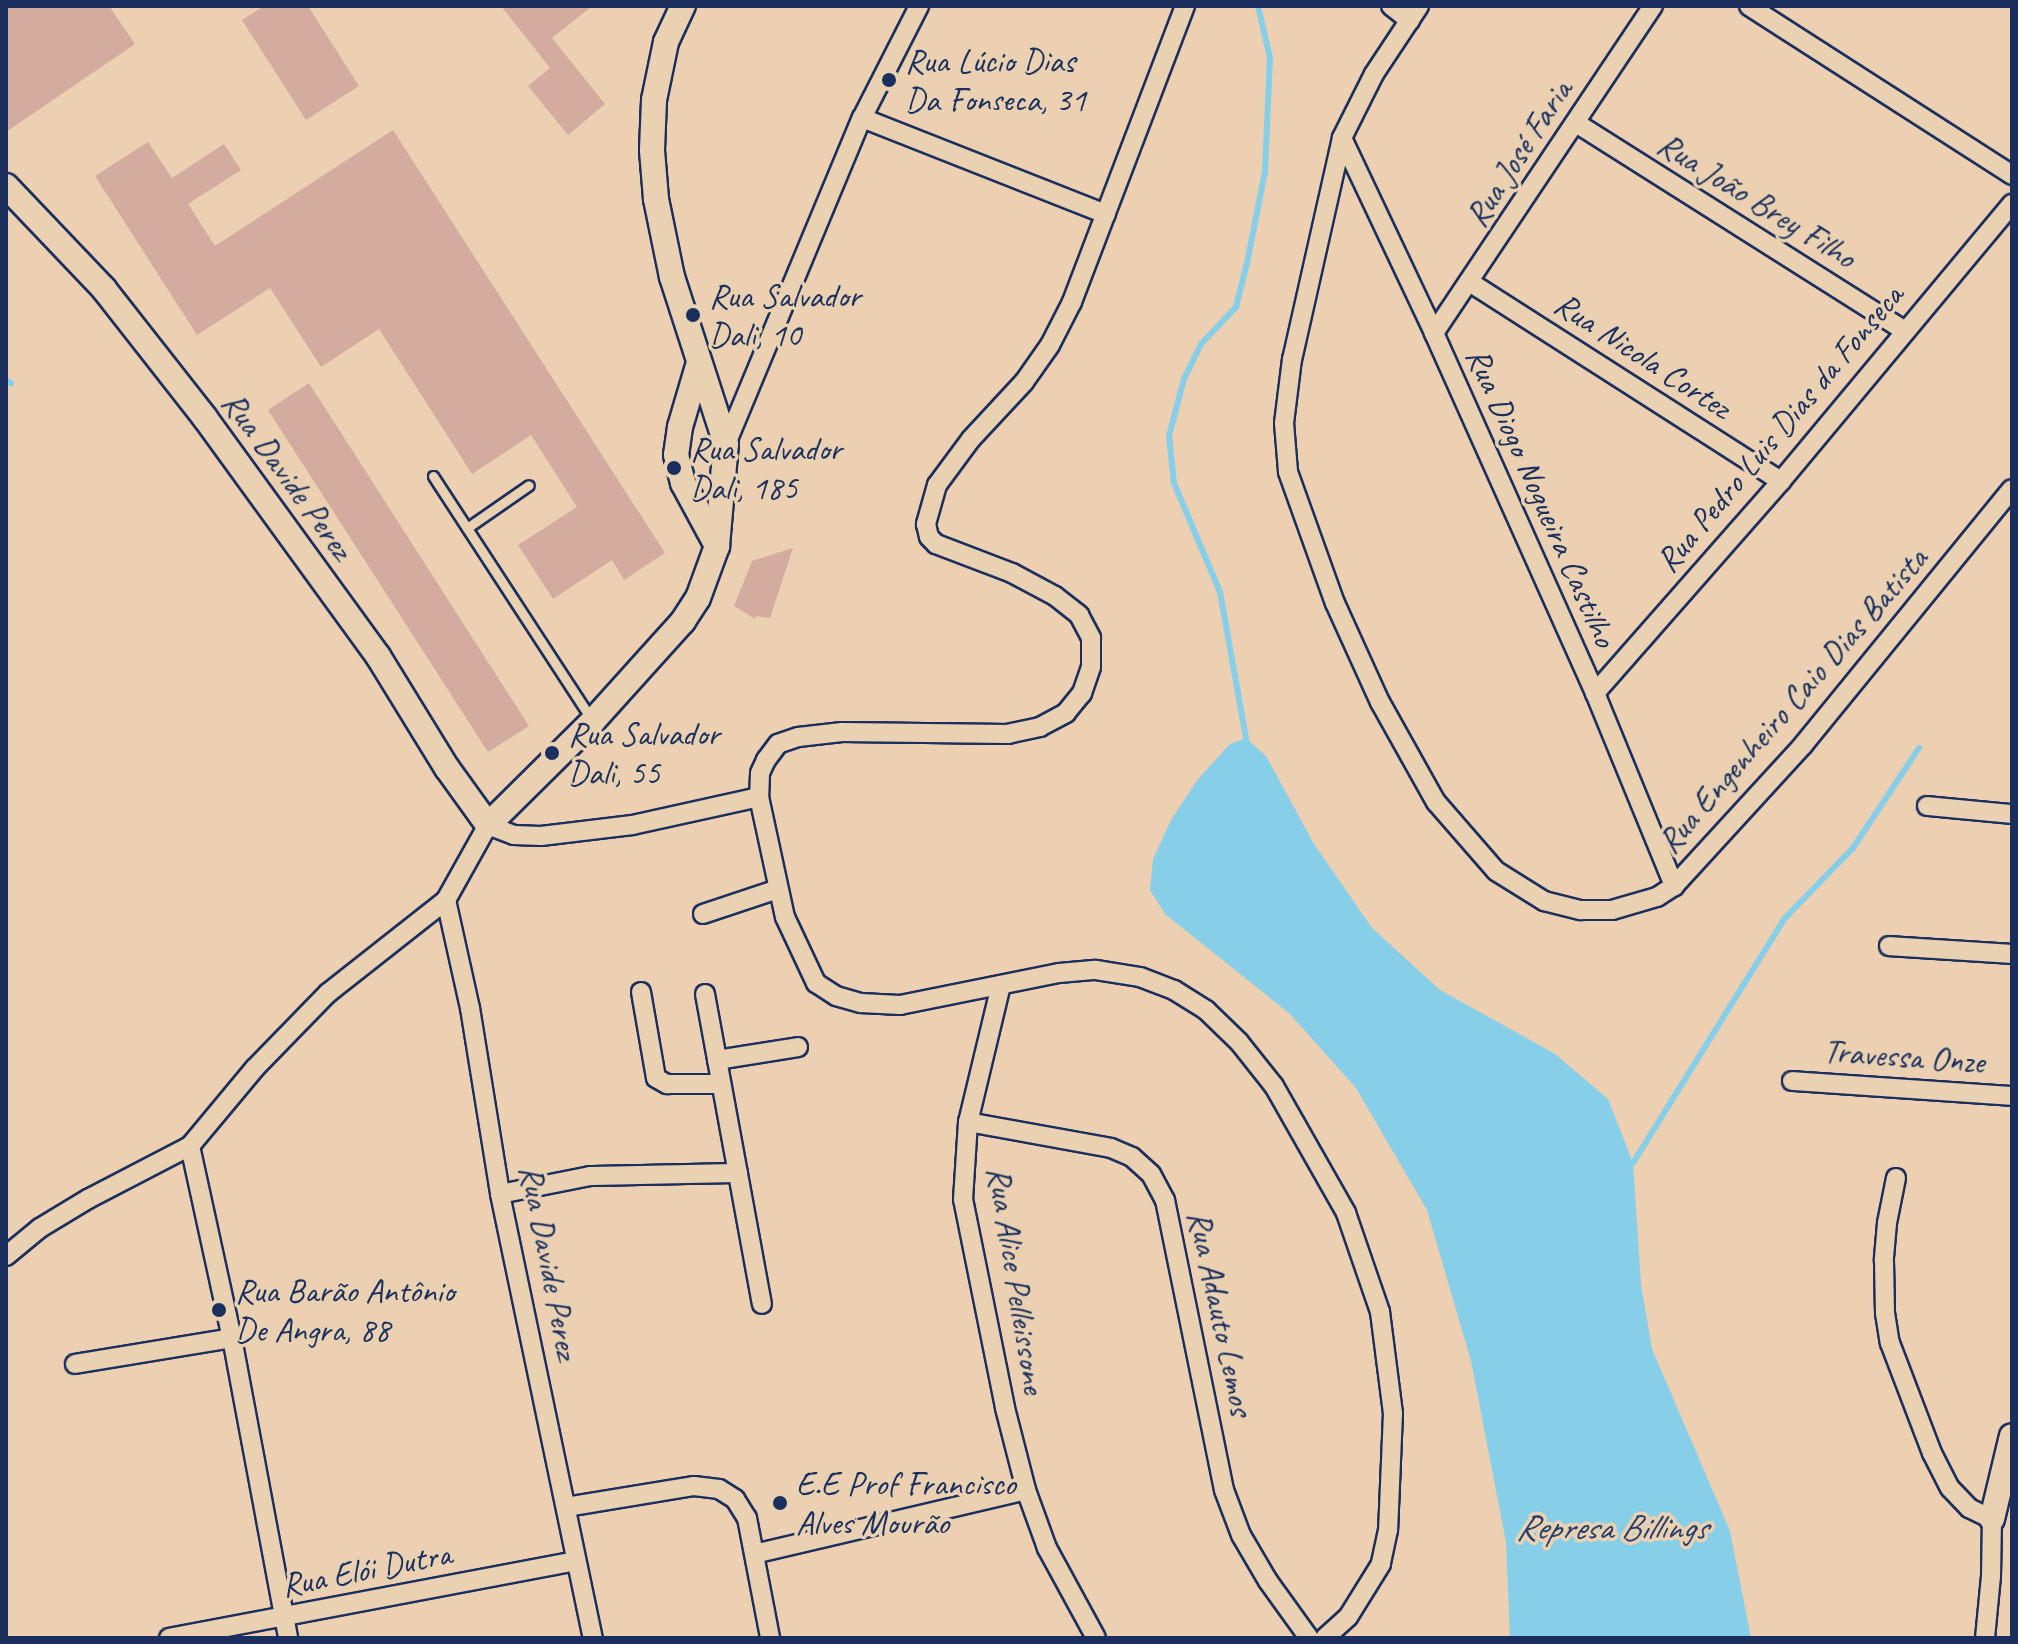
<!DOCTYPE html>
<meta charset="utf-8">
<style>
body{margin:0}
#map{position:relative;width:2018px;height:1644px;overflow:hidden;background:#edcfb1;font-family:Caveat,sans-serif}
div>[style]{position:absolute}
.water>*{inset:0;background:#87cee8}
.stream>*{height:6px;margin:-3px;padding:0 3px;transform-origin:3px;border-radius:3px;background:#87cee8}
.building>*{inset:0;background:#d4ac9f}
.roads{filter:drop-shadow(2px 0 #1b2f5e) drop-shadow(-2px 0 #1b2f5e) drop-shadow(0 2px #1b2f5e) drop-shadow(0 -2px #1b2f5e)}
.lane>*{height:9px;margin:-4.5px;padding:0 4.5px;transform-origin:4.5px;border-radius:4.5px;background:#e9d1b2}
.street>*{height:18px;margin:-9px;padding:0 9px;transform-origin:9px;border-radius:9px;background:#e9d1b2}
.secondary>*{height:24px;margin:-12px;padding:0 12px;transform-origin:12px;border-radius:12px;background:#e9d1b2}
.dots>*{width:22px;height:22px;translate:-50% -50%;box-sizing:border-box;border:4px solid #e9d1b2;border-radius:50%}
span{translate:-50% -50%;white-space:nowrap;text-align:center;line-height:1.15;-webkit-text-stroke:7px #e9d1b2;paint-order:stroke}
.poi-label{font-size:34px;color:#1b2f5e}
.left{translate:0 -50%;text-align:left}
.street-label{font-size:34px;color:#1b2f5e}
.water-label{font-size:36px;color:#263f6c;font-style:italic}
.frame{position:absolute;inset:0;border:8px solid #1b2f5e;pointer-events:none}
</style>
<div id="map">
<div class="water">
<i style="clip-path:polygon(1246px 738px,1266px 756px,1314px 844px,1372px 928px,1440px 990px,1555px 1054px,1608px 1099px,1633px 1163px,1641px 1285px,1652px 1349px,1730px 1531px,1751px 1638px,1510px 1638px,1506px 1542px,1471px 1361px,1427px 1210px,1356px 1088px,1290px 1014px,1165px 914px,1150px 890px,1153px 859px,1171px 820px,1198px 779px,1230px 744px)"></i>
</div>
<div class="stream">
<i style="left:6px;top:380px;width:6px;rotate:31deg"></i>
<i style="left:1246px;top:738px;width:148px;rotate:-100.1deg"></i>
<i style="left:1220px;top:592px;width:118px;rotate:-112.9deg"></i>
<i style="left:1174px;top:483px;width:47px;rotate:-96.1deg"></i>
<i style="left:1169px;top:436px;width:59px;rotate:-75.3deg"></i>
<i style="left:1184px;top:379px;width:39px;rotate:-64deg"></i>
<i style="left:1201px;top:344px;width:51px;rotate:-46.6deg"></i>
<i style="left:1236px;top:307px;width:45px;rotate:-76deg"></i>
<i style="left:1247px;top:263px;width:94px;rotate:-78.9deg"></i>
<i style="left:1265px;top:171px;width:113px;rotate:-87.5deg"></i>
<i style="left:1270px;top:58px;width:53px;rotate:-103deg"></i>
<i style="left:1633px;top:1163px;width:287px;rotate:-58.2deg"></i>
<i style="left:1784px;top:919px;width:99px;rotate:-45.8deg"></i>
<i style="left:1853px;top:848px;width:120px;rotate:-56.6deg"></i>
</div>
<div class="building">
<i style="clip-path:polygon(6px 6px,109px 6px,135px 44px,6px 132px)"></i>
<i style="clip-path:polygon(264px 6px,308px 6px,359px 86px,306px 120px,242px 20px)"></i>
<i style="clip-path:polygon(501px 6px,592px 6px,552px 38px,605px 104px,568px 135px,528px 86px,550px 68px)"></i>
<i style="clip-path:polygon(393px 130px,665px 553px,624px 580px,612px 560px,553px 599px,518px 545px,577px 507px,531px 435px,472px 474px,379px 329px,321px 367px,270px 288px,197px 335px,95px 176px,148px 142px,172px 178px,224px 144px,241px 170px,188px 204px,215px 246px)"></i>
<i style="clip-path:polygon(309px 383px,529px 726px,488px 752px,268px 410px)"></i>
<i style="clip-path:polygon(793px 548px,770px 618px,756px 616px,755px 619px,734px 606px,752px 561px)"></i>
</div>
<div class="roads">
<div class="lane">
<i style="left:433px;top:476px;width:293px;rotate:56.9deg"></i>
<i style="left:467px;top:528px;width:75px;rotate:-34.7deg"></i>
</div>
<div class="street">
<i style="left:1185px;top:6px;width:317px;rotate:110.9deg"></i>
<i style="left:1072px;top:302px;width:48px;rotate:117.1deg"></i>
<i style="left:1050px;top:345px;width:45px;rotate:125.1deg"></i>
<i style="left:1024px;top:382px;width:78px;rotate:132.9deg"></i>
<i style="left:971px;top:439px;width:57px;rotate:126.5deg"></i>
<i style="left:937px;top:485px;width:41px;rotate:105.8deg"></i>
<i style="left:926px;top:524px;width:13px;rotate:77deg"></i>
<i style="left:929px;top:537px;width:10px;rotate:45deg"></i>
<i style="left:936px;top:544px;width:81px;rotate:20.9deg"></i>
<i style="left:1012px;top:573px;width:49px;rotate:28.1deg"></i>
<i style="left:1055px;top:596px;width:31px;rotate:38deg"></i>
<i style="left:1079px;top:615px;width:26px;rotate:62deg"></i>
<i style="left:1091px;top:638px;width:29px;rotate:90deg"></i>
<i style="left:1091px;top:667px;width:28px;rotate:109deg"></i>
<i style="left:1082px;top:693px;width:26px;rotate:129deg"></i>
<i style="left:1066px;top:713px;width:30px;rotate:152deg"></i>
<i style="left:1040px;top:727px;width:33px;rotate:168deg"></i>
<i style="left:1008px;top:734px;width:166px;rotate:-179.3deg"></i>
<i style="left:842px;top:732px;width:44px;rotate:173.5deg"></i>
<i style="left:798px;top:737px;width:21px;rotate:161deg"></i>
<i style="left:778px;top:744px;width:20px;rotate:127deg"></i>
<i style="left:766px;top:760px;width:14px;rotate:115deg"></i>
<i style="left:760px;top:773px;width:24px;rotate:92deg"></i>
<i style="left:759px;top:797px;width:123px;rotate:77.8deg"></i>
<i style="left:785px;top:917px;width:73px;rotate:64.8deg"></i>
<i style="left:816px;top:983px;width:24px;rotate:33deg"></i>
<i style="left:836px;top:996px;width:26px;rotate:16deg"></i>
<i style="left:861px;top:1003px;width:39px;rotate:3deg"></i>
<i style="left:900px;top:1005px;width:162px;rotate:-11.4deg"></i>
<i style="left:1059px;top:973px;width:37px;rotate:-5deg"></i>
<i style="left:1096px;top:970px;width:45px;rotate:9deg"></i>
<i style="left:1140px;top:977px;width:36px;rotate:21deg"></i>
<i style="left:1174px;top:990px;width:38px;rotate:32deg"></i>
<i style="left:1206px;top:1010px;width:46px;rotate:44.1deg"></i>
<i style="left:1239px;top:1042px;width:56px;rotate:51.5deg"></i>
<i style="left:1274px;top:1086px;width:146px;rotate:60.4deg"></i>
<i style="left:1346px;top:1213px;width:105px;rotate:71deg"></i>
<i style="left:1380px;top:1312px;width:102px;rotate:82.7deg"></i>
<i style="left:1393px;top:1413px;width:117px;rotate:92.4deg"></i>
<i style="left:1388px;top:1530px;width:35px;rotate:102deg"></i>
<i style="left:1381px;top:1564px;width:62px;rotate:121.9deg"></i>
<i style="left:1348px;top:1617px;width:31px;rotate:138deg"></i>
<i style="left:1391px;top:6px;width:24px;rotate:38deg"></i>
<i style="left:1419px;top:6px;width:82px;rotate:123.5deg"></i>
<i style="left:1374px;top:74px;width:72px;rotate:116.6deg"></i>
<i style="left:1342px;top:138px;width:227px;rotate:102.7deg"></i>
<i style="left:1292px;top:359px;width:64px;rotate:97.1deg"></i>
<i style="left:1284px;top:423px;width:49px;rotate:85.3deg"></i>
<i style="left:1288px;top:472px;width:139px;rotate:70.3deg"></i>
<i style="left:1335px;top:603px;width:109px;rotate:65.6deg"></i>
<i style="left:1380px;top:702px;width:115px;rotate:60.8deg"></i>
<i style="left:1436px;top:802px;width:91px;rotate:49deg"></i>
<i style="left:1496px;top:871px;width:57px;rotate:32deg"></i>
<i style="left:1544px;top:901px;width:38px;rotate:14deg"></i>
<i style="left:1581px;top:910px;width:31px"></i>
<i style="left:1612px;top:910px;width:47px;rotate:-16.1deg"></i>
<i style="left:1657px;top:897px;width:20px;rotate:-33deg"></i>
<i style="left:1674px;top:886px;width:191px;rotate:-47.5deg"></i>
<i style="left:1803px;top:745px;width:330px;rotate:-50.8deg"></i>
<i style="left:1749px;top:6px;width:313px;rotate:32.7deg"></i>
<i style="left:862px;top:118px;width:262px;rotate:21.5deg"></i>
<i style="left:1576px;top:123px;width:388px;rotate:32.3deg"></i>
<i style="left:1342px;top:138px;width:216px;rotate:64.7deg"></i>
<i style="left:1434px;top:333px;width:394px;rotate:65.9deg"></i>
<i style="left:1595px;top:693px;width:209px;rotate:67.7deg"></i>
<i style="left:1471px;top:283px;width:368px;rotate:32.6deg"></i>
<i style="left:1434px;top:333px;width:394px;rotate:-56.2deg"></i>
<i style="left:726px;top:444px;width:353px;rotate:-67.4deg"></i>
<i style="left:862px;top:118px;width:126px;rotate:-63deg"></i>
<i style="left:1595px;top:693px;width:282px;rotate:-48.7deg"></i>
<i style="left:1781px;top:481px;width:361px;rotate:-50.2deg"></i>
<i style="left:1927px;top:806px;width:85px;rotate:5.4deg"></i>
<i style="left:446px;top:900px;width:111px;rotate:77.5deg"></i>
<i style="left:470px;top:1008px;width:188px;rotate:80.8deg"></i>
<i style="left:500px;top:1194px;width:454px;rotate:78.2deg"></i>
<i style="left:703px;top:914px;width:79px;rotate:-18.4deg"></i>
<i style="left:1889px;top:946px;width:123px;rotate:3.7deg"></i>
<i style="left:1001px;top:985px;width:141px;rotate:103.5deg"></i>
<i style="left:968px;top:1122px;width:77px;rotate:93.7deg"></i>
<i style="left:963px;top:1199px;width:213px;rotate:78.6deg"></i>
<i style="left:1005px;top:1408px;width:85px;rotate:75.6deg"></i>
<i style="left:641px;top:992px;width:87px;rotate:80.1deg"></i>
<i style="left:656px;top:1078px;width:13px;rotate:29deg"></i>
<i style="left:667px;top:1084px;width:54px"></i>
<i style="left:705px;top:994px;width:315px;rotate:79.6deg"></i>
<i style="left:717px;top:1060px;width:82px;rotate:-9.1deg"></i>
<i style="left:1792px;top:1081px;width:221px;rotate:3.9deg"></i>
<i style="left:968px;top:1122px;width:145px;rotate:10.3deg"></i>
<i style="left:1111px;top:1148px;width:23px;rotate:23deg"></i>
<i style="left:1132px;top:1157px;width:25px;rotate:42deg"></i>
<i style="left:1151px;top:1174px;width:30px;rotate:62deg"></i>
<i style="left:1165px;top:1200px;width:296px;rotate:78.5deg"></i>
<i style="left:1224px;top:1490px;width:48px;rotate:69.3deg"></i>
<i style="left:1241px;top:1535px;width:53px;rotate:59.6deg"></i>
<i style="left:1268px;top:1581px;width:70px;rotate:54.3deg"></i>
<i style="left:190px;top:1146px;width:197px;rotate:77.7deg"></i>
<i style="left:232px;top:1338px;width:305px;rotate:79.4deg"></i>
<i style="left:1896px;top:1178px;width:46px;rotate:101.3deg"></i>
<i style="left:1887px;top:1223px;width:38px;rotate:95deg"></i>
<i style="left:1884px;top:1261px;width:52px;rotate:88.9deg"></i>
<i style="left:1885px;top:1313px;width:30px;rotate:81deg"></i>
<i style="left:1890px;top:1343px;width:118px;rotate:69.1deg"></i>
<i style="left:1932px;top:1453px;width:39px;rotate:63deg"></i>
<i style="left:1950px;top:1488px;width:28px;rotate:46deg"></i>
<i style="left:1969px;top:1508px;width:25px;rotate:26deg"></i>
<i style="left:1992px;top:1519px;width:57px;rotate:91deg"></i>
<i style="left:1991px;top:1576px;width:62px;rotate:95.5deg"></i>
<i style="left:500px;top:1194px;width:92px;rotate:-11.3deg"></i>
<i style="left:590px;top:1176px;width:148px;rotate:-1.2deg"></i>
<i style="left:6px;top:1256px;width:44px;rotate:-39.5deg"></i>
<i style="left:40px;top:1228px;width:56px;rotate:-31.1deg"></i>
<i style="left:88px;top:1199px;width:115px;rotate:-27.5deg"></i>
<i style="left:190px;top:1146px;width:102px;rotate:-50.2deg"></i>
<i style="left:255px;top:1068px;width:105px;rotate:-45.8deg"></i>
<i style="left:328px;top:993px;width:150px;rotate:-38.2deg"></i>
<i style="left:446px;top:900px;width:86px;rotate:-60.8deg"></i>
<i style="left:488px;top:825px;width:28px;rotate:21deg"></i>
<i style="left:514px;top:835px;width:27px;rotate:2deg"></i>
<i style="left:541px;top:836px;width:92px;rotate:-6.9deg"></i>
<i style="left:632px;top:825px;width:130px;rotate:-12.4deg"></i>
<i style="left:75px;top:1364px;width:159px;rotate:-9.4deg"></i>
<i style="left:566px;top:1507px;width:130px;rotate:-9.3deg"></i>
<i style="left:694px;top:1486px;width:25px;rotate:7deg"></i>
<i style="left:719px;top:1489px;width:19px;rotate:32deg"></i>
<i style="left:735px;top:1499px;width:22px;rotate:58deg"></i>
<i style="left:747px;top:1518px;width:122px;rotate:79.1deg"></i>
<i style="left:754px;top:1554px;width:279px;rotate:-13.2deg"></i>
<i style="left:1026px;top:1490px;width:62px;rotate:70.1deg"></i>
<i style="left:1047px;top:1548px;width:102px;rotate:61.4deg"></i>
<i style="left:169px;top:1638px;width:414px;rotate:-10.7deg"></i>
</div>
<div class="secondary">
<i style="left:6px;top:186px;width:142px;rotate:46.4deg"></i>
<i style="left:104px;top:289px;width:164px;rotate:51.9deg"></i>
<i style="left:205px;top:418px;width:294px;rotate:54deg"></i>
<i style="left:378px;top:656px;width:132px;rotate:58.4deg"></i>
<i style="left:447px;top:768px;width:70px;rotate:54.3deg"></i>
<i style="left:488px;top:825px;width:148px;rotate:-44.7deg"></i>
<i style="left:593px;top:721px;width:135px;rotate:-48deg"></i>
<i style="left:683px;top:621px;width:27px;rotate:-57deg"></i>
<i style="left:698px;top:598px;width:55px;rotate:-69.9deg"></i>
<i style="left:717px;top:546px;width:102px;rotate:-85deg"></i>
<i style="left:726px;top:444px;width:176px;rotate:-107.9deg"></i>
<i style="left:672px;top:277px;width:80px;rotate:-101.6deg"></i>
<i style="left:656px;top:199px;width:49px;rotate:-94.7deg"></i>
<i style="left:652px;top:150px;width:50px;rotate:-87.7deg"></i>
<i style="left:654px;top:100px;width:59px;rotate:-78.3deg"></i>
<i style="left:666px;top:42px;width:40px;rotate:-65deg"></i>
<i style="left:698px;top:366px;width:64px;rotate:106.4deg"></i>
<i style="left:680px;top:427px;width:28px;rotate:98deg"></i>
<i style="left:676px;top:455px;width:29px;rotate:76deg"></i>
<i style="left:683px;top:483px;width:72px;rotate:61.6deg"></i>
<i style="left:1992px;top:1519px;width:85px;rotate:-76.5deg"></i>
</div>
</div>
<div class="dots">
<i style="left:889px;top:80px;background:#1b2f5e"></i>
<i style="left:693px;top:315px;background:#1b2f5e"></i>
<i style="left:674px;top:468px;background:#1b2f5e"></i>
<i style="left:552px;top:753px;background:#1b2f5e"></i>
<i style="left:219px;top:1310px;background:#1b2f5e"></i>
<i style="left:780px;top:1503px;background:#1b2f5e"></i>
</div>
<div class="poi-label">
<span class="left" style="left:905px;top:80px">Rua Lúcio Dias<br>Da Fonseca, 31</span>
<span class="left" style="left:709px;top:315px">Rua Salvador<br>Dali, 10</span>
<span class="left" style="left:690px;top:468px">Rua Salvador<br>Dali, 185</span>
<span class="left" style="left:568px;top:753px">Rua Salvador<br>Dali, 55</span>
<span class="left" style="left:235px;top:1310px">Rua Barão Antônio<br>De Angra, 88</span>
<span class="left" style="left:796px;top:1503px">E.E Prof Francisco<br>Alves Mourão</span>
</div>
<div class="street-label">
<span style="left:1518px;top:153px;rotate:-57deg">Rua José Faria</span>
<span style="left:1757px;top:200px;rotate:32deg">Rua João Brey Filho</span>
<span style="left:1643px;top:355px;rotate:33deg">Rua Nicola Cortez</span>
<span style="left:1779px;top:428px;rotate:-50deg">Rua Pedro Luis Dias da Fonseca</span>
<span style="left:288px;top:475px;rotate:54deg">Rua Davide Perez</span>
<span style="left:1542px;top:497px;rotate:66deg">Rua Diogo Nogueira Castilho</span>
<span style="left:1792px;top:700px;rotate:-49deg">Rua Engenheiro Caio Dias Batista</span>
<span style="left:1904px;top:1056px;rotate:4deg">Travessa Onze</span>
<span style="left:550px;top:1262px;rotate:79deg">Rua Davide Perez</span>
<span style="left:1017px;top:1280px;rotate:81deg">Rua Alice Pelleissone</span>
<span style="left:1221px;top:1313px;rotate:78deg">Rua Adauto Lemos</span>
<span style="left:366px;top:1569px;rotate:-11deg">Rua Elói Dutra</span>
</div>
<div class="water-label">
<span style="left:1611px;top:1528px">Represa Billings</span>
</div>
<div class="frame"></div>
</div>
